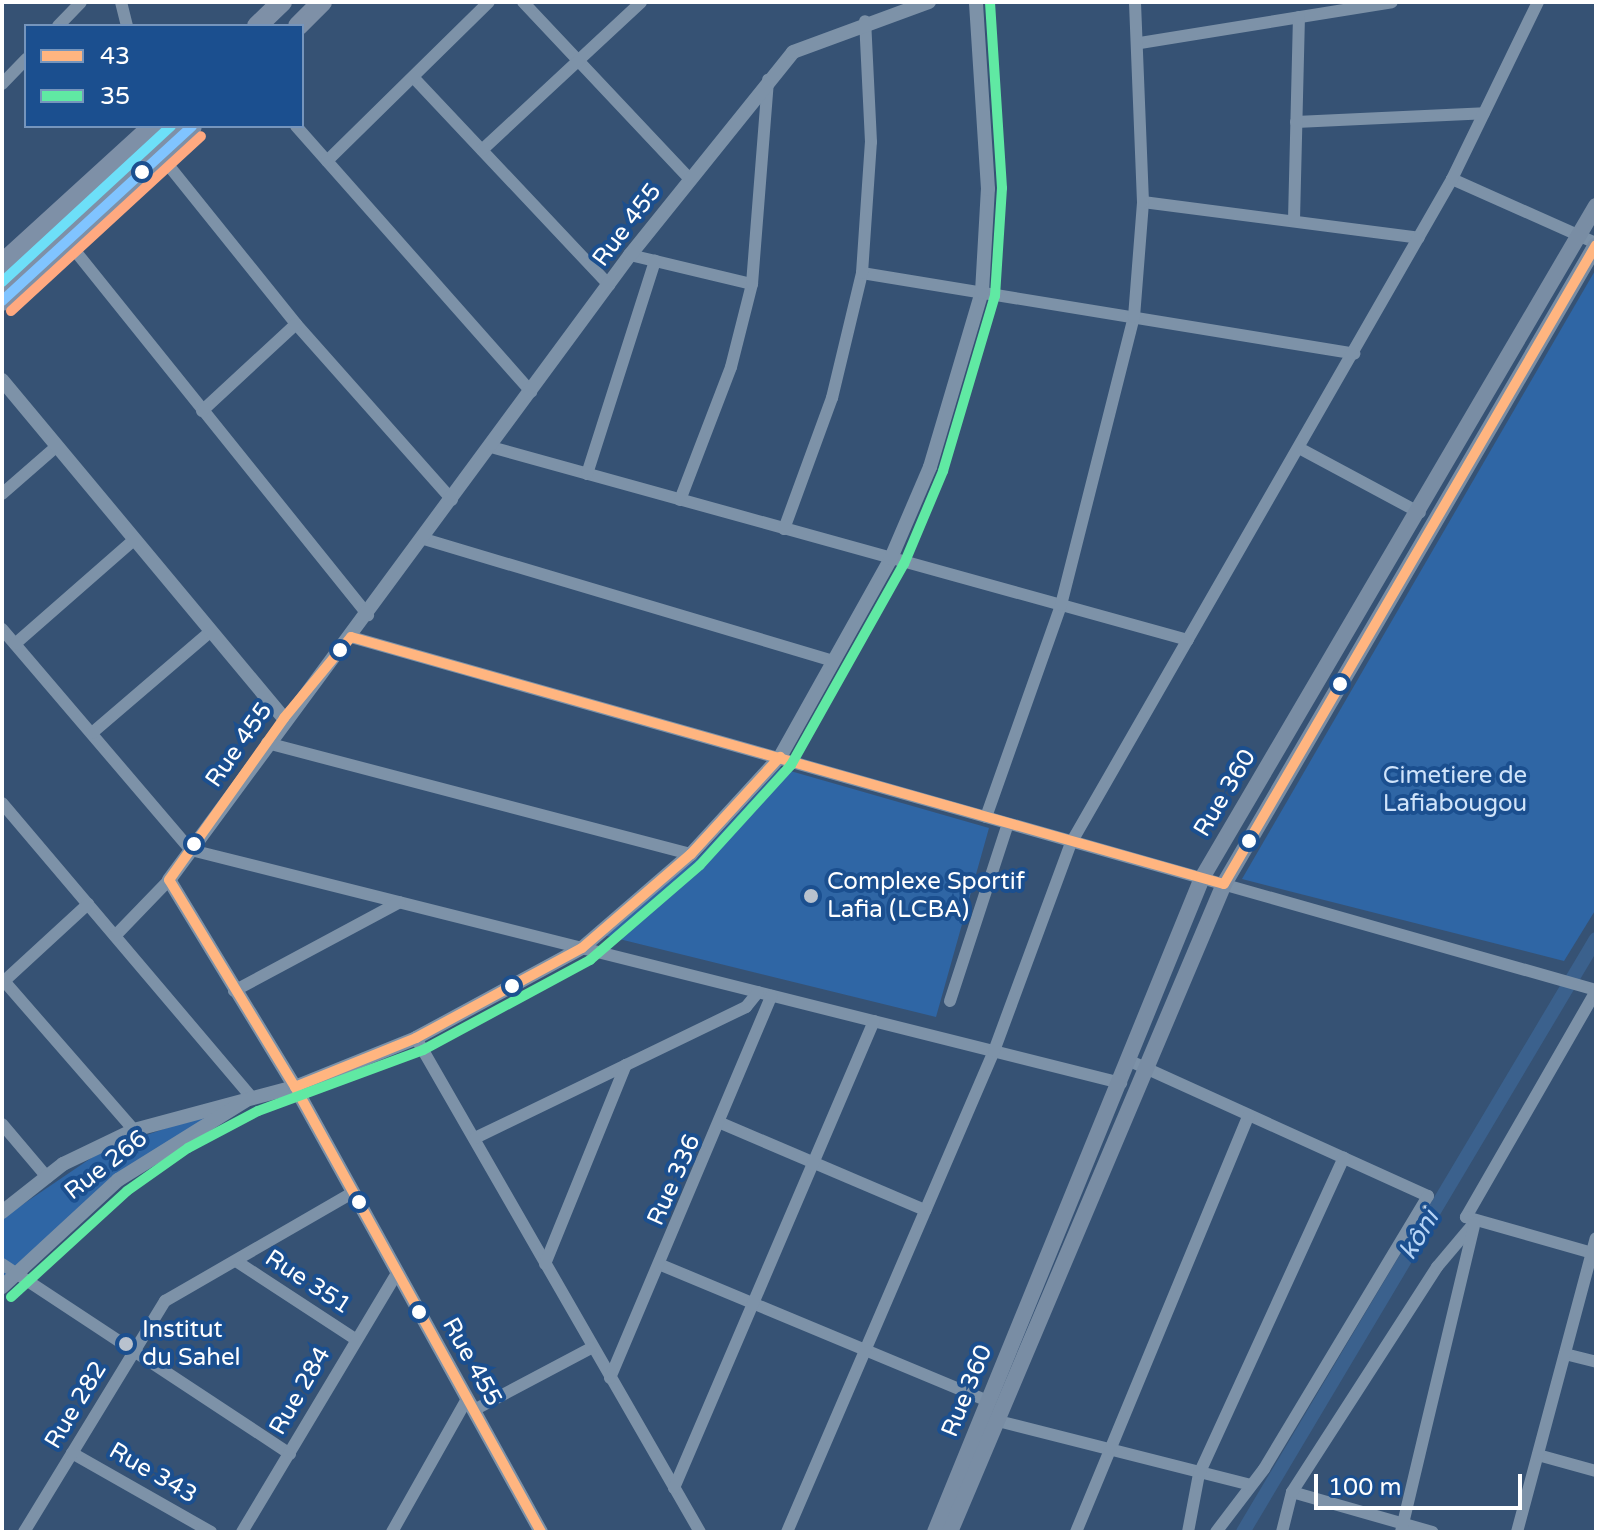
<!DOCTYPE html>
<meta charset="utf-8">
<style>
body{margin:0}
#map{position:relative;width:1598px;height:1534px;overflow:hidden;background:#365274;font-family:"Varela Round",sans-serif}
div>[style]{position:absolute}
.green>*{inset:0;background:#2f66a5}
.canal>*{height:14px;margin:-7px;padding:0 7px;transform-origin:7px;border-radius:7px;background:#3b618d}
.minor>*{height:12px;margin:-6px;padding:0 6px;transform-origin:6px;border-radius:6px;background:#7d92a8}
.tertiary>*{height:14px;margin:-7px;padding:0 7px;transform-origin:7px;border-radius:7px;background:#7d92a8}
.secondary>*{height:16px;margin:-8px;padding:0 8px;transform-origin:8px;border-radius:8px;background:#798da4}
.trunk>*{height:20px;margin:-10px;padding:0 10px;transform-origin:10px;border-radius:10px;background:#7e90a7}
.bus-1>*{height:10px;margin:-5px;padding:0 5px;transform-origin:5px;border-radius:5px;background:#ffb580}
.bus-2>*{height:10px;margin:-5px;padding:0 5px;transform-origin:5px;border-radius:5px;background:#60e9a3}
.bus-3>*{height:10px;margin:-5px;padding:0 5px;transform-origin:5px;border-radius:5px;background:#80c4ff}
.bus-4>*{height:10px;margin:-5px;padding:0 5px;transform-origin:5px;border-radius:5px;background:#ffa980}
.bus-5>*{height:10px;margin:-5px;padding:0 5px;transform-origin:5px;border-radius:5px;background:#6ddff8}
.dots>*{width:22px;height:22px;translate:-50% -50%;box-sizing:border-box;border:4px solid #1b4f8f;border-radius:50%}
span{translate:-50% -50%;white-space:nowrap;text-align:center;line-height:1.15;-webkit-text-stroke:8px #1b4f8f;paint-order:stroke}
.street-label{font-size:24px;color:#fff}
.park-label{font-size:24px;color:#cfe3fa}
.poi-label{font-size:24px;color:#fff}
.left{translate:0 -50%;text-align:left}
.water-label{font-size:26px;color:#b5d3f5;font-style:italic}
.frame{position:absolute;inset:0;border:4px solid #fff;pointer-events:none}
.legend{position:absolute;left:24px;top:24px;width:280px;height:104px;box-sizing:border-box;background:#1b4f8f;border:2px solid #7695bc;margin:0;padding:10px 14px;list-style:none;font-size:24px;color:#fff}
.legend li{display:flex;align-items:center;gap:16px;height:40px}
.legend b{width:40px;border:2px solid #7695bc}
.scale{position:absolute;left:1314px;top:1474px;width:208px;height:36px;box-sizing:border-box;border:4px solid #fff;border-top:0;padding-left:10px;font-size:24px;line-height:28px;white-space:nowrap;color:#fff;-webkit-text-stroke:6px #1b4f8f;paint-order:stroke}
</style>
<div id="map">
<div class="green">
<i style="clip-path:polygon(1596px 269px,1596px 909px,1564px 961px,1242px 879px)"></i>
<i style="clip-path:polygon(780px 768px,989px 828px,936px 1017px,603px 935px,699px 857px)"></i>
<i style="clip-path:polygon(219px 1110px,133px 1166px,2px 1284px,2px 1220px,13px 1211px,103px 1150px)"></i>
</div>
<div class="canal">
<i style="left:1243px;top:1532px;width:690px;rotate:-59.24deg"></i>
</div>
<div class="minor">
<i style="left:121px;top:2px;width:25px;rotate:76deg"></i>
<i style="left:523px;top:2px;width:242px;rotate:46.7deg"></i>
<i style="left:58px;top:26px;width:33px;rotate:-46deg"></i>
<i style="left:1140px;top:43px;width:255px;rotate:-9.2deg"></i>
<i style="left:413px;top:77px;width:286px;rotate:46.7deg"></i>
<i style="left:2px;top:84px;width:35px;rotate:-46deg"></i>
<i style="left:1296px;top:122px;width:188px;rotate:-2.7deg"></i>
<i style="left:296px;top:126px;width:355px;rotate:48.5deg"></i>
<i style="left:482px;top:150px;width:217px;rotate:-42.9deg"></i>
<i style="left:161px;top:156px;width:216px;rotate:51.2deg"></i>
<i style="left:296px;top:324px;width:235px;rotate:48.4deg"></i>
<i style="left:327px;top:161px;width:227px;rotate:-44.5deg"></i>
<i style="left:1452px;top:179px;width:158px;rotate:24deg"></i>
<i style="left:1143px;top:202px;width:278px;rotate:7.4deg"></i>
<i style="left:1294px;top:220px;width:203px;rotate:-88.6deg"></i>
<i style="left:68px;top:242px;width:479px;rotate:51.2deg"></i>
<i style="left:630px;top:255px;width:125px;rotate:13.4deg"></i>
<i style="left:862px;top:273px;width:499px;rotate:9.3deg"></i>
<i style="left:202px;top:411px;width:128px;rotate:-42.8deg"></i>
<i style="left:491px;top:447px;width:723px;rotate:15.48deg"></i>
<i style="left:1299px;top:448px;width:137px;rotate:28.2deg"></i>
<i style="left:587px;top:474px;width:224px;rotate:-72.3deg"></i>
<i style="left:2px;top:494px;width:73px;rotate:-41.1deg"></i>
<i style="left:680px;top:500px;width:142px;rotate:-69deg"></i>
<i style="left:731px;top:367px;width:86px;rotate:-75.8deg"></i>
<i style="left:752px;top:284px;width:205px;rotate:-85.5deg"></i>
<i style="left:784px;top:529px;width:140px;rotate:-69.9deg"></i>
<i style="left:832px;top:398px;width:129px;rotate:-76.5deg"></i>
<i style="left:862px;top:273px;width:131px;rotate:-86.1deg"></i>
<i style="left:871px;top:142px;width:121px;rotate:-92.8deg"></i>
<i style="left:424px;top:539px;width:427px;rotate:16.6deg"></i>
<i style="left:2px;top:629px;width:291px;rotate:49.5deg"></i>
<i style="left:191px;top:850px;width:959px;rotate:14.07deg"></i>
<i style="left:351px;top:637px;width:1294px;rotate:15.83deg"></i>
<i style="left:15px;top:644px;width:159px;rotate:-41.2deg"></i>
<i style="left:92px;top:733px;width:157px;rotate:-40.6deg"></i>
<i style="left:267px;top:743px;width:438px;rotate:14.7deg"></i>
<i style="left:2px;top:803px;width:387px;rotate:49.7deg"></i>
<i style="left:986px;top:817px;width:225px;rotate:-70.5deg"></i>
<i style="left:1061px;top:605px;width:297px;rotate:-75.8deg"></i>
<i style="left:1134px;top:317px;width:115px;rotate:-85.5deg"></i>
<i style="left:1143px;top:202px;width:200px;rotate:-92.3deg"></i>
<i style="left:115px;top:936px;width:78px;rotate:-46deg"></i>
<i style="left:4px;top:981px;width:198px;rotate:48.9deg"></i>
<i style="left:2px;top:983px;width:117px;rotate:-42.6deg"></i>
<i style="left:234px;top:991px;width:188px;rotate:-28.2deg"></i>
<i style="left:1596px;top:991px;width:261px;rotate:119.9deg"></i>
<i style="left:1466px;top:1217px;width:135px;rotate:15.9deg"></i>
<i style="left:950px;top:1001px;width:186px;rotate:-71.9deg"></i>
<i style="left:416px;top:1038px;width:570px;rotate:60.11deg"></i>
<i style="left:1130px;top:1061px;width:327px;rotate:24.4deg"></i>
<i style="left:1428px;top:1196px;width:318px;rotate:121deg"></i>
<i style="left:1264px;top:1469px;width:79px;rotate:127.3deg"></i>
<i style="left:2px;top:1124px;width:70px;rotate:49.7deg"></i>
<i style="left:723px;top:1124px;width:220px;rotate:23.1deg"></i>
<i style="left:475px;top:1138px;width:301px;rotate:-25.8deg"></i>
<i style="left:746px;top:1007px;width:19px;rotate:-51deg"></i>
<i style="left:236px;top:1261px;width:142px;rotate:33.2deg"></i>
<i style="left:2px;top:1264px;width:345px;rotate:33.4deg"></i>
<i style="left:545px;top:1264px;width:215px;rotate:-67.9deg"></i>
<i style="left:661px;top:1265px;width:354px;rotate:22.6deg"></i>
<i style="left:1565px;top:1354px;width:32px;rotate:14deg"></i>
<i style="left:610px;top:1378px;width:415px;rotate:-67.1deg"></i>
<i style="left:474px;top:1410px;width:132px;rotate:-27.9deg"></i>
<i style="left:998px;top:1421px;width:261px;rotate:14.2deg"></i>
<i style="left:72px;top:1453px;width:160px;rotate:29.6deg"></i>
<i style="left:1538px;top:1455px;width:60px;rotate:15.4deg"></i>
<i style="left:674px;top:1488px;width:508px;rotate:-66.82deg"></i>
<i style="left:1292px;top:1492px;width:146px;rotate:15.9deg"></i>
<i style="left:24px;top:1532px;width:271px;rotate:-58.6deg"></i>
<i style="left:165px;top:1301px;width:216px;rotate:-30deg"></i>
<i style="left:242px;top:1532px;width:302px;rotate:-59.1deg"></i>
<i style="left:392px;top:1532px;width:153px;rotate:-60.6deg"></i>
<i style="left:787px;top:1532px;width:524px;rotate:-66.72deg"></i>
<i style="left:994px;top:1051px;width:222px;rotate:-69.7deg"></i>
<i style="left:1071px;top:843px;width:766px;rotate:-60.15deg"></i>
<i style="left:1452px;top:179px;width:197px;rotate:-64.1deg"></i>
<i style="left:1076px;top:1532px;width:451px;rotate:-67.5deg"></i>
<i style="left:1188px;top:1532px;width:59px;rotate:-79.3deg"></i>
<i style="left:1199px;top:1474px;width:348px;rotate:-65.4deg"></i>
<i style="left:1282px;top:1532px;width:41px;rotate:-76deg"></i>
<i style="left:1292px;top:1492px;width:268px;rotate:-57.2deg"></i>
<i style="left:1437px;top:1267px;width:59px;rotate:-49.8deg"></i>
<i style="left:1401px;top:1532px;width:316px;rotate:-76.6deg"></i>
<i style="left:1517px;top:1532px;width:304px;rotate:-75deg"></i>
</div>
<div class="tertiary">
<i style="left:2px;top:380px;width:440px;rotate:50.2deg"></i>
<i style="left:2px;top:1212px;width:78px;rotate:-38.2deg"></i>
<i style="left:63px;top:1164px;width:79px;rotate:-25.6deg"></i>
<i style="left:134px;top:1130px;width:167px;rotate:-15deg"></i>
<i style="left:295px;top:1087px;width:131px;rotate:-22deg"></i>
<i style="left:416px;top:1038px;width:189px;rotate:-28.5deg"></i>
<i style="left:582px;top:948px;width:144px;rotate:-40.8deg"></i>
<i style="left:691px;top:854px;width:132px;rotate:-47.5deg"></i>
<i style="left:780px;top:757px;width:228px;rotate:-60.8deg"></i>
<i style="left:891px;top:558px;width:99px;rotate:-66.8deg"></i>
<i style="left:930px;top:467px;width:183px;rotate:-73.5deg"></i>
<i style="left:982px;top:292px;width:103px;rotate:-86.7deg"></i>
<i style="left:988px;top:189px;width:187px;rotate:-93.7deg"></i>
<i style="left:2px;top:1287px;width:158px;rotate:-42.7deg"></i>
<i style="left:118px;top:1180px;width:150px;rotate:-31.9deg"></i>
<i style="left:541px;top:1532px;width:508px;rotate:-118.93deg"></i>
<i style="left:295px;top:1087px;width:242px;rotate:-121.3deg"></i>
<i style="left:169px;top:880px;width:777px;rotate:-53.59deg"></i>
<i style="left:630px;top:255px;width:260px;rotate:-51.2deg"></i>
<i style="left:793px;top:52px;width:145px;rotate:-20.2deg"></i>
</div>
<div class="secondary">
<i style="left:935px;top:1532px;width:706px;rotate:-67.79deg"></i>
<i style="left:1202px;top:878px;width:779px;rotate:-59.62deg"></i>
<i style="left:950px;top:1532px;width:704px;rotate:-67.08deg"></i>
<i style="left:1224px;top:884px;width:739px;rotate:-59.79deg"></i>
</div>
<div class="trunk">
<i style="left:257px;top:26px;width:35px;rotate:-44deg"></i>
<i style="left:298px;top:26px;width:34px;rotate:-45deg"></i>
<i style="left:2px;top:264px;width:205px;rotate:-42.4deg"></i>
<i style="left:2px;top:301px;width:258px;rotate:-42.6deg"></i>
</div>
<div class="bus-1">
<i style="left:295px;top:1087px;width:131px;rotate:-22deg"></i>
<i style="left:416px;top:1038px;width:189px;rotate:-28.5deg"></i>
<i style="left:582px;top:948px;width:144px;rotate:-40.8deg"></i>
<i style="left:691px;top:854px;width:132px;rotate:-47.5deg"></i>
<i style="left:541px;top:1532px;width:508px;rotate:-118.93deg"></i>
<i style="left:295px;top:1087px;width:242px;rotate:-121.3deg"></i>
<i style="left:169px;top:880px;width:199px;rotate:-54.6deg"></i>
<i style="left:284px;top:718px;width:105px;rotate:-50.4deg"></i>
<i style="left:351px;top:637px;width:907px;rotate:15.8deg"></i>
<i style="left:1224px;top:884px;width:739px;rotate:-59.79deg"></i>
</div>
<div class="bus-2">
<i style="left:11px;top:1297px;width:157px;rotate:-42.4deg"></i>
<i style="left:127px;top:1191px;width:75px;rotate:-35.2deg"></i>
<i style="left:188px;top:1148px;width:79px;rotate:-27.9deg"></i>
<i style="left:258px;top:1111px;width:176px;rotate:-20.3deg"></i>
<i style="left:423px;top:1050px;width:190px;rotate:-28.3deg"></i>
<i style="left:590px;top:960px;width:145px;rotate:-40.8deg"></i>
<i style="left:700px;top:865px;width:135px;rotate:-47.7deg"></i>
<i style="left:791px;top:765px;width:231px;rotate:-60.7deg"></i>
<i style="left:904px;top:564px;width:101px;rotate:-67.2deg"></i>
<i style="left:943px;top:471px;width:183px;rotate:-73.5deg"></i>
<i style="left:995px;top:296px;width:108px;rotate:-86.3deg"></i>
<i style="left:1002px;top:188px;width:186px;rotate:-93.7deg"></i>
</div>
<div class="bus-3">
<i style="left:2px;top:301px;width:258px;rotate:-42.6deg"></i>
</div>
<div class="bus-4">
<i style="left:11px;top:311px;width:258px;rotate:-42.6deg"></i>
</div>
<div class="bus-5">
<i style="left:2px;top:282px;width:230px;rotate:-42.7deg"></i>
</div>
<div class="dots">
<i style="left:142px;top:172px;background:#fff"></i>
<i style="left:340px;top:650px;background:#fff"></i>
<i style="left:1340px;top:684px;background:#fff"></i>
<i style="left:1249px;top:841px;background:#fff"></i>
<i style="left:194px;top:844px;background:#fff"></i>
<i style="left:811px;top:896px;background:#b9c2ce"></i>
<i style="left:512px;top:986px;background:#fff"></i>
<i style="left:359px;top:1202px;background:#fff"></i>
<i style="left:419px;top:1312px;background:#fff"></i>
<i style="left:126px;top:1344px;background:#b9c2ce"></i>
</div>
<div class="street-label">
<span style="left:627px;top:225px;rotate:-53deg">Rue 455</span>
<span style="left:239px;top:745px;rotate:-55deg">Rue 455</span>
<span style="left:1225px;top:793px;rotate:-59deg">Rue 360</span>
<span style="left:106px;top:1165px;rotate:-38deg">Rue 266</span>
<span style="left:674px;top:1180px;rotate:-66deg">Rue 336</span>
<span style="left:308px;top:1282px;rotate:33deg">Rue 351</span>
<span style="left:472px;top:1362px;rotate:61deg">Rue 455</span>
<span style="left:300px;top:1391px;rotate:-60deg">Rue 284</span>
<span style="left:967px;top:1391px;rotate:-68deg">Rue 360</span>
<span style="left:76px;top:1405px;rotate:-59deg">Rue 282</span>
<span style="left:153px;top:1473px;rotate:30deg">Rue 343</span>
</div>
<div class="park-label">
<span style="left:1455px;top:790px">Cimetiere de<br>Lafiabougou</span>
</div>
<div class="poi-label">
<span class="left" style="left:827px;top:896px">Complexe Sportif<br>Lafia (LCBA)</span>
<span class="left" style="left:142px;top:1344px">Institut<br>du Sahel</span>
</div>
<div class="water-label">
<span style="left:1419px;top:1235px;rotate:-59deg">kôni</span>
</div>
<div class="frame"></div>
<ul class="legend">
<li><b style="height:10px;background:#ffb580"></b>43</li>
<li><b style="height:10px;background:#60e9a3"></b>35</li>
</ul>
<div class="scale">100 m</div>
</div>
